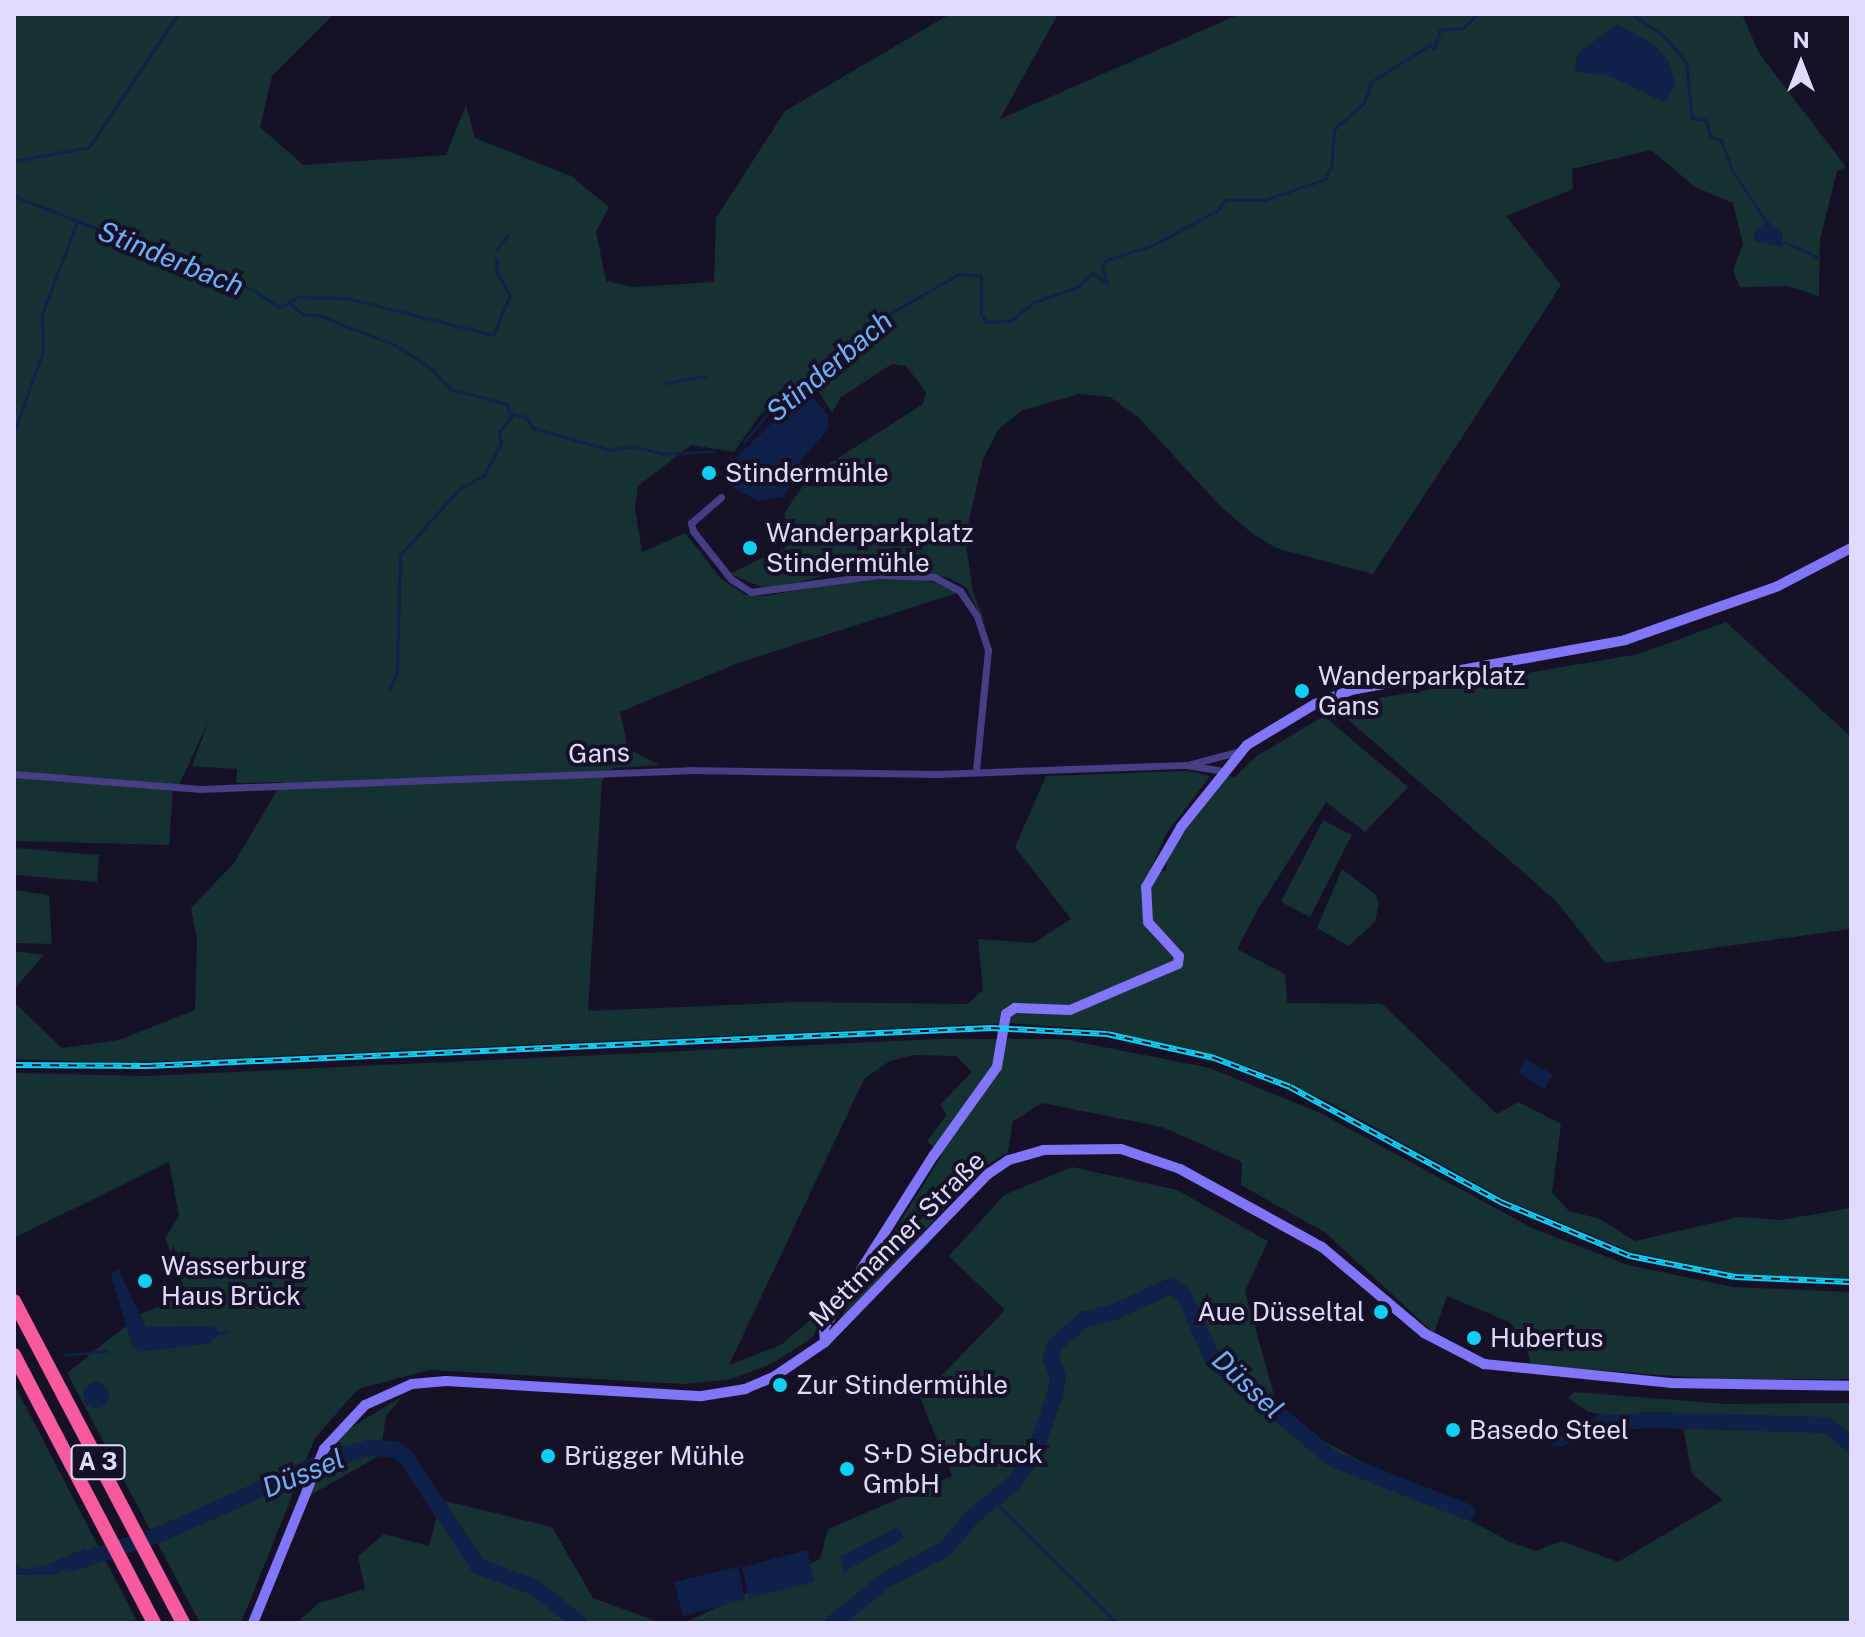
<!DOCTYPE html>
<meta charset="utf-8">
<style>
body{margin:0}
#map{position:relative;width:1865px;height:1637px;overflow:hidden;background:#171128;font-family:"Public Sans",sans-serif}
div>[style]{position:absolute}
.green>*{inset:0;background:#153132}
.water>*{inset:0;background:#0f2149}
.round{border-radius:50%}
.stream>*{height:3px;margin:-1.5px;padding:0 1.5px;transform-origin:1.5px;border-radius:1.5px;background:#0f2149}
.river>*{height:16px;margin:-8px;padding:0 8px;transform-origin:8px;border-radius:8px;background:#0f2149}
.street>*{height:7px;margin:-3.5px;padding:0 3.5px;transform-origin:3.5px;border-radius:3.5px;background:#463f85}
.secondary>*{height:10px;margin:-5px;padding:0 5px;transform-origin:5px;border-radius:5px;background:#8176f9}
.highway>*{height:14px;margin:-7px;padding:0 7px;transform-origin:7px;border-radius:7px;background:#f75b9d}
.rail>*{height:6px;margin-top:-3px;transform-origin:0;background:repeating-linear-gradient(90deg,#171128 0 9px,#10cff4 0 18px);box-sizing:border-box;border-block:2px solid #10cff4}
.dots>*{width:22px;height:22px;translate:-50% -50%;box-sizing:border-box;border:4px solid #171128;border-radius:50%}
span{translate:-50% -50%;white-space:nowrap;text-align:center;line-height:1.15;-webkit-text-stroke:8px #171128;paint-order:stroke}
.shield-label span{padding:2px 6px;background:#171128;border:2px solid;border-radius:6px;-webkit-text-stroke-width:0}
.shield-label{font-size:24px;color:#e1dafd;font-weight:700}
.poi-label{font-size:26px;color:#e1dafd}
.left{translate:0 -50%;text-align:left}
.right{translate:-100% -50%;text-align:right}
.street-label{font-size:26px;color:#e1dafd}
.water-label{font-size:28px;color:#6eb0f8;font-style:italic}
.frame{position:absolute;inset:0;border:16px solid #e1dafd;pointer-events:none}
.north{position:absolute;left:1761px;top:24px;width:80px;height:80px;-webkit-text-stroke:6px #171128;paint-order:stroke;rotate:0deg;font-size:22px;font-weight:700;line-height:32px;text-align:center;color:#e1dafd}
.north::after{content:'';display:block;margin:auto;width:28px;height:36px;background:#e1dafd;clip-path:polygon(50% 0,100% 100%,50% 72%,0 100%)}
</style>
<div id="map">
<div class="green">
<i style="clip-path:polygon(14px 14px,334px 14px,272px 76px,260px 127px,303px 165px,446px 155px,466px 105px,475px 138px,571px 176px,609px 207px,596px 232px,606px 281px,633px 287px,714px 282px,716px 218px,785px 111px,950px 14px,1058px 14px,1000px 119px,1240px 14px,1742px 14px,1759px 53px,1846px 167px,1837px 171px,1820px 239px,1819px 296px,1788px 286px,1740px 287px,1733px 271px,1743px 244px,1733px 203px,1695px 187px,1651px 150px,1572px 169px,1573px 189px,1506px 216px,1561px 285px,1373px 574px,1276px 548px,1252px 533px,1222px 508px,1138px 417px,1110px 397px,1079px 394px,1021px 411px,998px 430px,983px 459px,965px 538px,973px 592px,987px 628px,966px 587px,947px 577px,842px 571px,769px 590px,730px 574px,793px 543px,784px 513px,810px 476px,923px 404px,926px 392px,906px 366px,892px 364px,840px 398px,832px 413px,809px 376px,760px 415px,734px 452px,691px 445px,638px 486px,635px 508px,642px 552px,685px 533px,721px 579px,746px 595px,766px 596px,852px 580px,911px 579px,943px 584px,957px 593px,738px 663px,620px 712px,628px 749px,660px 765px,613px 768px,602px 780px,588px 1011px,796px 1002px,968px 1004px,983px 990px,978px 939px,1034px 943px,1071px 919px,1015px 847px,1046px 776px,1188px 771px,1210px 776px,1166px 834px,1150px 870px,1166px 871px,1167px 856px,1225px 774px,1234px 778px,1257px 756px,1324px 716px,1408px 787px,1365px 832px,1326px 802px,1258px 909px,1237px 949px,1285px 974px,1287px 1003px,1382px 1004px,1497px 1114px,1518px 1102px,1561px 1124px,1552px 1193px,1569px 1211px,1600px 1219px,1635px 1241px,1739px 1217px,1781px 1220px,1851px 1208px,1851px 1279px,1734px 1274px,1631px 1252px,1504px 1199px,1327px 1101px,1252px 1068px,1106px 1030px,1010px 1023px,120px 1063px,14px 1059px,14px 1002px,62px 1048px,119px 1040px,195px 1010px,197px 939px,191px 908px,234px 863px,282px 782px,236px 783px,237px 769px,192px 766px,209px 720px,179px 785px,14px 771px)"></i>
<i style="clip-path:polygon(1726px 622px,1851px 737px,1851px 929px,1605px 963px,1556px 901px,1337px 710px,1366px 700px,1639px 654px)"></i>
<i style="clip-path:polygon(14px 777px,173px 791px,169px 845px,14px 841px)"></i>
<i style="clip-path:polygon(1323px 820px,1352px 835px,1310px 917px,1281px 902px)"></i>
<i style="clip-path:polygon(16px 848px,99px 855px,97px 882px,14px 875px)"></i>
<i style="clip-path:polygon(1342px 869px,1375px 894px,1379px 903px,1375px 922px,1349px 946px,1317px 928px)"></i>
<i style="clip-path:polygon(14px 890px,49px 895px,52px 944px,14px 943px)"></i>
<i style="clip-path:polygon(14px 951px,44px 955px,14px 989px)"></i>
<i style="clip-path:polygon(939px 1039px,1063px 1039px,1210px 1068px,1320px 1113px,1532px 1228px,1628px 1265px,1733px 1287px,1851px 1292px,1851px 1379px,1714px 1379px,1531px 1365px,1525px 1341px,1509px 1322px,1447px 1296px,1434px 1333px,1326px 1233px,1241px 1185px,1242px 1162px,1162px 1127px,1042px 1103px,1013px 1121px,1008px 1152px,985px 1166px,836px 1325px,942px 1155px,927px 1141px,947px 1115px,940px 1105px,972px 1072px,956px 1056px,913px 1055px,890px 1061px,864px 1079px,729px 1365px,781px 1345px,830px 1303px,812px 1338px,773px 1363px,732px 1379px,685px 1384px,429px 1370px,358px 1389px,315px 1438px,241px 1623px,200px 1623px,67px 1373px,142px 1313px,187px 1295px,165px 1238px,179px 1216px,169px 1162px,14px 1238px,14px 1073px,147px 1076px)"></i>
<i style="clip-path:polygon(1072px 1167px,1177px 1190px,1268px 1241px,1245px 1291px,1280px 1417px,1510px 1542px,1536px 1551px,1562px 1541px,1618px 1562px,1723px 1500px,1692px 1474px,1683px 1427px,1588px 1412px,1568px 1398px,1574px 1392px,1726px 1404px,1851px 1403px,1851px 1623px,684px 1623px,820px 1559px,828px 1529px,952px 1476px,920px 1398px,1005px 1310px,949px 1256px,1004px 1195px)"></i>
<i style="clip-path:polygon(14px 1384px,138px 1623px,14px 1623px)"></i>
<i style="clip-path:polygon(403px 1396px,386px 1416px,382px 1442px,335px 1447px,347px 1430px)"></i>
<i style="clip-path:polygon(374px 1453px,382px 1454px,307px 1497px,322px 1466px)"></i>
<i style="clip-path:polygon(441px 1500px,552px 1527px,593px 1598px,661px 1623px,296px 1623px,319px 1603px,365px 1589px,358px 1556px,384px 1534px,429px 1546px)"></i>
</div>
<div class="water">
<i style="clip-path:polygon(1617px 24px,1656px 46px,1669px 62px,1675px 83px,1666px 103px,1610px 76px,1574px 71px,1578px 53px)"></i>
<i style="clip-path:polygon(1767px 221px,1782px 231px,1783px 247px,1754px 241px,1754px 232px)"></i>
<i style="clip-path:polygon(806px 389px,828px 415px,828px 429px,799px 463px,800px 472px,784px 496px,759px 501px,733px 488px,735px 459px)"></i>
<i style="clip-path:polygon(1526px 1059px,1553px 1075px,1544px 1089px,1518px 1073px)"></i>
<i style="clip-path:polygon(118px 1269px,146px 1327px,214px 1326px,219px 1333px,211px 1343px,139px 1352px,132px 1345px,111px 1275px)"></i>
<i class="round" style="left:83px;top:1382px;width:26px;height:26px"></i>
<i style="clip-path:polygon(898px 1527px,904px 1538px,844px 1572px,840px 1557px)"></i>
<i style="clip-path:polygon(85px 1548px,92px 1557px,52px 1575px,14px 1575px,14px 1563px,25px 1570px,47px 1565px)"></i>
<i style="clip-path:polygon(807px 1550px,814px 1582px,749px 1598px,742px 1567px)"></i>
<i style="clip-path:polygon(738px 1567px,745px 1599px,683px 1616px,674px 1582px)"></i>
</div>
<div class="stream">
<i style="left:1572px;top:14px;width:18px"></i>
<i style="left:1632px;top:14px;width:39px;rotate:35deg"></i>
<i style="left:1664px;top:36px;width:34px;rotate:50deg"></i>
<i style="left:1686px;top:62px;width:56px;rotate:83.9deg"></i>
<i style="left:1692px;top:118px;width:14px;rotate:8deg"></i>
<i style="left:1706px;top:120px;width:16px;rotate:76deg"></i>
<i style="left:1710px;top:136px;width:12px;rotate:20deg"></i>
<i style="left:1721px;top:140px;width:32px;rotate:70deg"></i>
<i style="left:1732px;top:170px;width:64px;rotate:56.6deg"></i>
<i style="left:14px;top:161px;width:76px;rotate:-10.6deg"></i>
<i style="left:89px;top:147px;width:160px;rotate:-56.2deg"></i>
<i style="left:14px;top:196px;width:257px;rotate:21.5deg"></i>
<i style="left:253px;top:290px;width:30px;rotate:34deg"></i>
<i style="left:278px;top:307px;width:12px;rotate:-20deg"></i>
<i style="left:289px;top:303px;width:19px;rotate:39deg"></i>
<i style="left:304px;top:315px;width:14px"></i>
<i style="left:318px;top:315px;width:83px;rotate:21.3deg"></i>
<i style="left:395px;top:345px;width:44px;rotate:33deg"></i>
<i style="left:432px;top:369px;width:27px;rotate:48deg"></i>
<i style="left:450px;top:389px;width:59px;rotate:14.7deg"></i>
<i style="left:507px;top:404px;width:8px;rotate:76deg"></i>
<i style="left:509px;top:412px;width:19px;rotate:18deg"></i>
<i style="left:527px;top:418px;width:11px;rotate:63deg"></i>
<i style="left:532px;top:428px;width:81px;rotate:15.8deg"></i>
<i style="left:610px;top:450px;width:23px;rotate:-10deg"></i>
<i style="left:633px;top:446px;width:31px;rotate:15deg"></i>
<i style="left:663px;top:454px;width:51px;rotate:-3.4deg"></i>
<i style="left:1785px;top:242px;width:38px;rotate:25deg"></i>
<i style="left:496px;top:250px;width:18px;rotate:-52deg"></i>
<i style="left:289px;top:302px;width:9px;rotate:-32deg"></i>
<i style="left:297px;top:297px;width:50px;rotate:1.1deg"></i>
<i style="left:347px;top:298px;width:151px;rotate:14.2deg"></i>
<i style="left:493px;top:335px;width:43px;rotate:-67deg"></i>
<i style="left:510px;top:295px;width:26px;rotate:-121deg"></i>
<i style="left:497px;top:273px;width:14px;rotate:-94deg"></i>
<i style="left:665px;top:383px;width:41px;rotate:-9.9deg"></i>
<i style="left:14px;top:432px;width:86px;rotate:-70.3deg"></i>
<i style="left:43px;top:351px;width:37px;rotate:-92deg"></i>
<i style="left:42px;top:314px;width:98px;rotate:-69.2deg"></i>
<i style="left:744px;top:442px;width:45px;rotate:-50.4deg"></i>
<i style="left:773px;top:407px;width:127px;rotate:-40.2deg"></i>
<i style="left:870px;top:325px;width:103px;rotate:-29.8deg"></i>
<i style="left:959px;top:274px;width:22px;rotate:5deg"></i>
<i style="left:981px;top:276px;width:38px;rotate:90deg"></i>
<i style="left:981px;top:314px;width:9px;rotate:58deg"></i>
<i style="left:986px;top:322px;width:26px;rotate:-4deg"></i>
<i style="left:1012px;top:320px;width:26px;rotate:-40deg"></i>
<i style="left:1032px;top:303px;width:48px;rotate:-19.6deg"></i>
<i style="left:1077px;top:287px;width:21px;rotate:-41deg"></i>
<i style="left:1093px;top:273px;width:17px;rotate:36deg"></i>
<i style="left:1107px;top:283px;width:18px;rotate:-106deg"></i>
<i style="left:1102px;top:266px;width:7px;rotate:-56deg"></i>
<i style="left:1106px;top:260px;width:49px;rotate:-17.7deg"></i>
<i style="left:1153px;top:245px;width:74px;rotate:-28.3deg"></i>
<i style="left:1218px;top:210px;width:12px;rotate:-55deg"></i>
<i style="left:1225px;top:200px;width:39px"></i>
<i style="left:1264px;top:200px;width:65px;rotate:-19deg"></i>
<i style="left:1325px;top:179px;width:14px;rotate:-65deg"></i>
<i style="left:1331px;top:166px;width:37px;rotate:-85deg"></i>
<i style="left:1334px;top:129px;width:40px;rotate:-41deg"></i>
<i style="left:1364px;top:103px;width:22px;rotate:-72deg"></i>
<i style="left:1371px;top:82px;width:69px;rotate:-32.5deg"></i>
<i style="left:1429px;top:45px;width:6px;rotate:31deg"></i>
<i style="left:1434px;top:48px;width:19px;rotate:-72deg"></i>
<i style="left:1440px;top:30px;width:23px;rotate:-5deg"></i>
<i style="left:1463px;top:28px;width:20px;rotate:-45deg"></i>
<i style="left:390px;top:689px;width:18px;rotate:-68deg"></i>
<i style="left:397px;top:672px;width:117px;rotate:-88.5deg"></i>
<i style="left:400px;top:555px;width:89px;rotate:-48.2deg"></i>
<i style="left:459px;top:489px;width:29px;rotate:-29deg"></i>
<i style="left:484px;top:475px;width:36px;rotate:-62deg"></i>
<i style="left:501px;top:443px;width:11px;rotate:-100deg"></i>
<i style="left:499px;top:432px;width:23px;rotate:-52deg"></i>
<i style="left:217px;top:1334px;width:12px;rotate:-14deg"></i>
<i style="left:64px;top:1355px;width:43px;rotate:-5.3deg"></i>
<i style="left:993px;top:1500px;width:175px;rotate:44.8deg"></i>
</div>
<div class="river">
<i style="left:1557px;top:1439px;width:47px;rotate:-20deg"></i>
<i style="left:1601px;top:1423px;width:53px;rotate:-3.2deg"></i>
<i style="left:1654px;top:1420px;width:172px;rotate:1.7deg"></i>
<i style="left:1826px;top:1425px;width:31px;rotate:37deg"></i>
<i style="left:70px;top:1564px;width:96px;rotate:-18.2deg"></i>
<i style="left:161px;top:1534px;width:183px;rotate:-24.2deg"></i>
<i style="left:328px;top:1459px;width:41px;rotate:-15.4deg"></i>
<i style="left:368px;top:1448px;width:27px;rotate:2deg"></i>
<i style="left:395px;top:1449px;width:12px;rotate:35deg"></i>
<i style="left:405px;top:1456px;width:132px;rotate:56.4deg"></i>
<i style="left:478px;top:1566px;width:62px;rotate:20.8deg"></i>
<i style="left:536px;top:1588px;width:55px;rotate:39.1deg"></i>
<i style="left:833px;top:1623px;width:68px;rotate:-39.1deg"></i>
<i style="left:886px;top:1580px;width:67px;rotate:-27.7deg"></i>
<i style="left:945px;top:1549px;width:42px;rotate:-49.8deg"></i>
<i style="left:972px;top:1517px;width:53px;rotate:-38.8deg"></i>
<i style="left:1013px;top:1484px;width:37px;rotate:-55deg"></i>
<i style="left:1034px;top:1454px;width:63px;rotate:-70.4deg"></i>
<i style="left:1055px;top:1395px;width:20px;rotate:-81deg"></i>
<i style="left:1058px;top:1375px;width:17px;rotate:-114deg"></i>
<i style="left:1051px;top:1359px;width:15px;rotate:-74deg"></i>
<i style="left:1055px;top:1345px;width:40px;rotate:-41deg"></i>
<i style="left:1085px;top:1319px;width:30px;rotate:-14deg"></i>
<i style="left:1114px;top:1312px;width:63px;rotate:-24.5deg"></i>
<i style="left:1171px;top:1286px;width:16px;rotate:35deg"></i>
<i style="left:1184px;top:1295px;width:71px;rotate:66deg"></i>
<i style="left:1213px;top:1360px;width:156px;rotate:39.5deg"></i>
<i style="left:1333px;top:1459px;width:144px;rotate:21.6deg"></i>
</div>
<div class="street">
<i style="left:721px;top:497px;width:40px;rotate:139deg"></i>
<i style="left:691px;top:523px;width:8px;rotate:76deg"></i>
<i style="left:693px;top:531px;width:61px;rotate:51.6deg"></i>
<i style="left:731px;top:579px;width:24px;rotate:33deg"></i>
<i style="left:751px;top:592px;width:128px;rotate:-7.6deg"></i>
<i style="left:878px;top:575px;width:56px;rotate:2deg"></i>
<i style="left:934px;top:577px;width:30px;rotate:28deg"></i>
<i style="left:960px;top:591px;width:30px;rotate:56deg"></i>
<i style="left:977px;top:616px;width:36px;rotate:72deg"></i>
<i style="left:988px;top:650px;width:122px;rotate:95.7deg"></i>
<i style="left:1188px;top:765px;width:54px;rotate:-15.1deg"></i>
<i style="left:14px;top:774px;width:187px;rotate:4.6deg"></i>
<i style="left:200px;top:789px;width:489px;rotate:-2.2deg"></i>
<i style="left:689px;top:770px;width:248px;rotate:0.9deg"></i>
<i style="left:937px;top:774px;width:249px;rotate:-2.1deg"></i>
<i style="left:1186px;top:765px;width:36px;rotate:9deg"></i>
</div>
<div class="secondary">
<i style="left:825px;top:1342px;width:14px;rotate:-94deg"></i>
<i style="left:824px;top:1328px;width:205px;rotate:-57.6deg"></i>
<i style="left:934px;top:1155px;width:108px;rotate:-54.4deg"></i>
<i style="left:997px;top:1067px;width:54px;rotate:-80.4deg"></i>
<i style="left:1006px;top:1014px;width:11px;rotate:-34deg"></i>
<i style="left:1015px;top:1008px;width:55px;rotate:2.1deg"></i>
<i style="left:1070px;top:1010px;width:117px;rotate:-23.1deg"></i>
<i style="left:1178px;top:964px;width:8px;rotate:-83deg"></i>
<i style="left:1179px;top:956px;width:46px;rotate:-132.4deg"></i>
<i style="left:1148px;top:922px;width:35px;rotate:-93deg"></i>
<i style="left:1146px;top:887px;width:69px;rotate:-59.7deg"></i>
<i style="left:1181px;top:827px;width:105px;rotate:-51.2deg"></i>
<i style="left:1247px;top:745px;width:79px;rotate:-31.1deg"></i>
<i style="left:1315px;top:704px;width:39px;rotate:-21deg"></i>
<i style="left:1351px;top:690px;width:279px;rotate:-10.3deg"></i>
<i style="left:1625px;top:640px;width:162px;rotate:-19.4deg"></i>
<i style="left:1778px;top:586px;width:82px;rotate:-27.5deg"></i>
<i style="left:253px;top:1623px;width:188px;rotate:-67.8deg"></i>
<i style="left:324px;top:1449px;width:60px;rotate:-47deg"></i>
<i style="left:365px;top:1405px;width:51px;rotate:-24.1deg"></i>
<i style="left:412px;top:1384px;width:34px;rotate:-5deg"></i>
<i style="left:446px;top:1381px;width:256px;rotate:3.4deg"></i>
<i style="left:702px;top:1396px;width:44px;rotate:-9.2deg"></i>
<i style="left:745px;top:1389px;width:33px;rotate:-23deg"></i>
<i style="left:775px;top:1376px;width:60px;rotate:-34.2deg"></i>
<i style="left:825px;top:1342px;width:234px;rotate:-45.9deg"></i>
<i style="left:988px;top:1174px;width:25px;rotate:-34deg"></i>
<i style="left:1009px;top:1160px;width:35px;rotate:-16deg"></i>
<i style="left:1043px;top:1150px;width:78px;rotate:-0.7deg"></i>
<i style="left:1121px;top:1149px;width:62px;rotate:18.7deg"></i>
<i style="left:1180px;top:1169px;width:162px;rotate:28.8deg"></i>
<i style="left:1322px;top:1247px;width:133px;rotate:40.1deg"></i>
<i style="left:1424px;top:1333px;width:68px;rotate:27.3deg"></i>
<i style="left:1484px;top:1364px;width:187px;rotate:5.8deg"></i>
<i style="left:1670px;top:1383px;width:181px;rotate:0.9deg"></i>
</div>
<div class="highway">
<i style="left:14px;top:1301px;width:364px;rotate:62.3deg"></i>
<i style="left:14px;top:1355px;width:302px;rotate:62.4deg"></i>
</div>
<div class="rail">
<i style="left:14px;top:1065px;width:133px;rotate:0.4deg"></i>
<i style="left:147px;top:1066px;width:845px;rotate:-2.58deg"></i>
<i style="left:991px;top:1028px;width:116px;rotate:3deg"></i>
<i style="left:1107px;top:1034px;width:110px;rotate:12.6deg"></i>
<i style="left:1214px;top:1058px;width:81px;rotate:20.9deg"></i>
<i style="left:1290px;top:1087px;width:243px;rotate:28.6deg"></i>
<i style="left:1503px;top:1203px;width:138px;rotate:22.7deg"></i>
<i style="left:1630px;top:1256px;width:107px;rotate:11.3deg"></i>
<i style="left:1735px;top:1277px;width:116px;rotate:2.5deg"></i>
</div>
<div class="dots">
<i style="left:709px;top:473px;background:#10cff4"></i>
<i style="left:750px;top:548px;background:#10cff4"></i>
<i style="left:1302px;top:691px;background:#10cff4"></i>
<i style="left:145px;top:1281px;background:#10cff4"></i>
<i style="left:1381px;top:1312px;background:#10cff4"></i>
<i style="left:1474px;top:1338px;background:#10cff4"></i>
<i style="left:780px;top:1385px;background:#10cff4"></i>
<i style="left:1453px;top:1430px;background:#10cff4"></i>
<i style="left:548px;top:1456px;background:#10cff4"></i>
<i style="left:847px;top:1469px;background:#10cff4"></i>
</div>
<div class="shield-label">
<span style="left:98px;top:1462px">A 3</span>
</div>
<div class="poi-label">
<span class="left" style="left:725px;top:473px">Stindermühle</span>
<span class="left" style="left:766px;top:548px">Wanderparkplatz<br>Stindermühle</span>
<span class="left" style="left:1318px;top:691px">Wanderparkplatz<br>Gans</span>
<span class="left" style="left:161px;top:1281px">Wasserburg<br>Haus Brück</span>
<span class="right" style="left:1365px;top:1312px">Aue Düsseltal</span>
<span class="left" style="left:1490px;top:1338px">Hubertus</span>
<span class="left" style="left:796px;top:1385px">Zur Stindermühle</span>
<span class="left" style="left:1469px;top:1430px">Basedo Steel</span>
<span class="left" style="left:863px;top:1469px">S+D Siebdruck<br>GmbH</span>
<span class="left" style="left:564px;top:1456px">Brügger Mühle</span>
</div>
<div class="street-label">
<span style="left:599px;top:753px;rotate:-2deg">Gans</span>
<span style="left:897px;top:1239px;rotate:-45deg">Mettmanner Straße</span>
</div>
<div class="water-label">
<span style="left:171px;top:258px;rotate:22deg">Stinderbach</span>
<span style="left:829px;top:366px;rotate:-40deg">Stinderbach</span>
<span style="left:1248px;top:1384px;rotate:43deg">Düssel</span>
<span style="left:303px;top:1473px;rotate:-22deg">Düssel</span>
</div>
<div class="frame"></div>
<div class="north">N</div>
</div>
